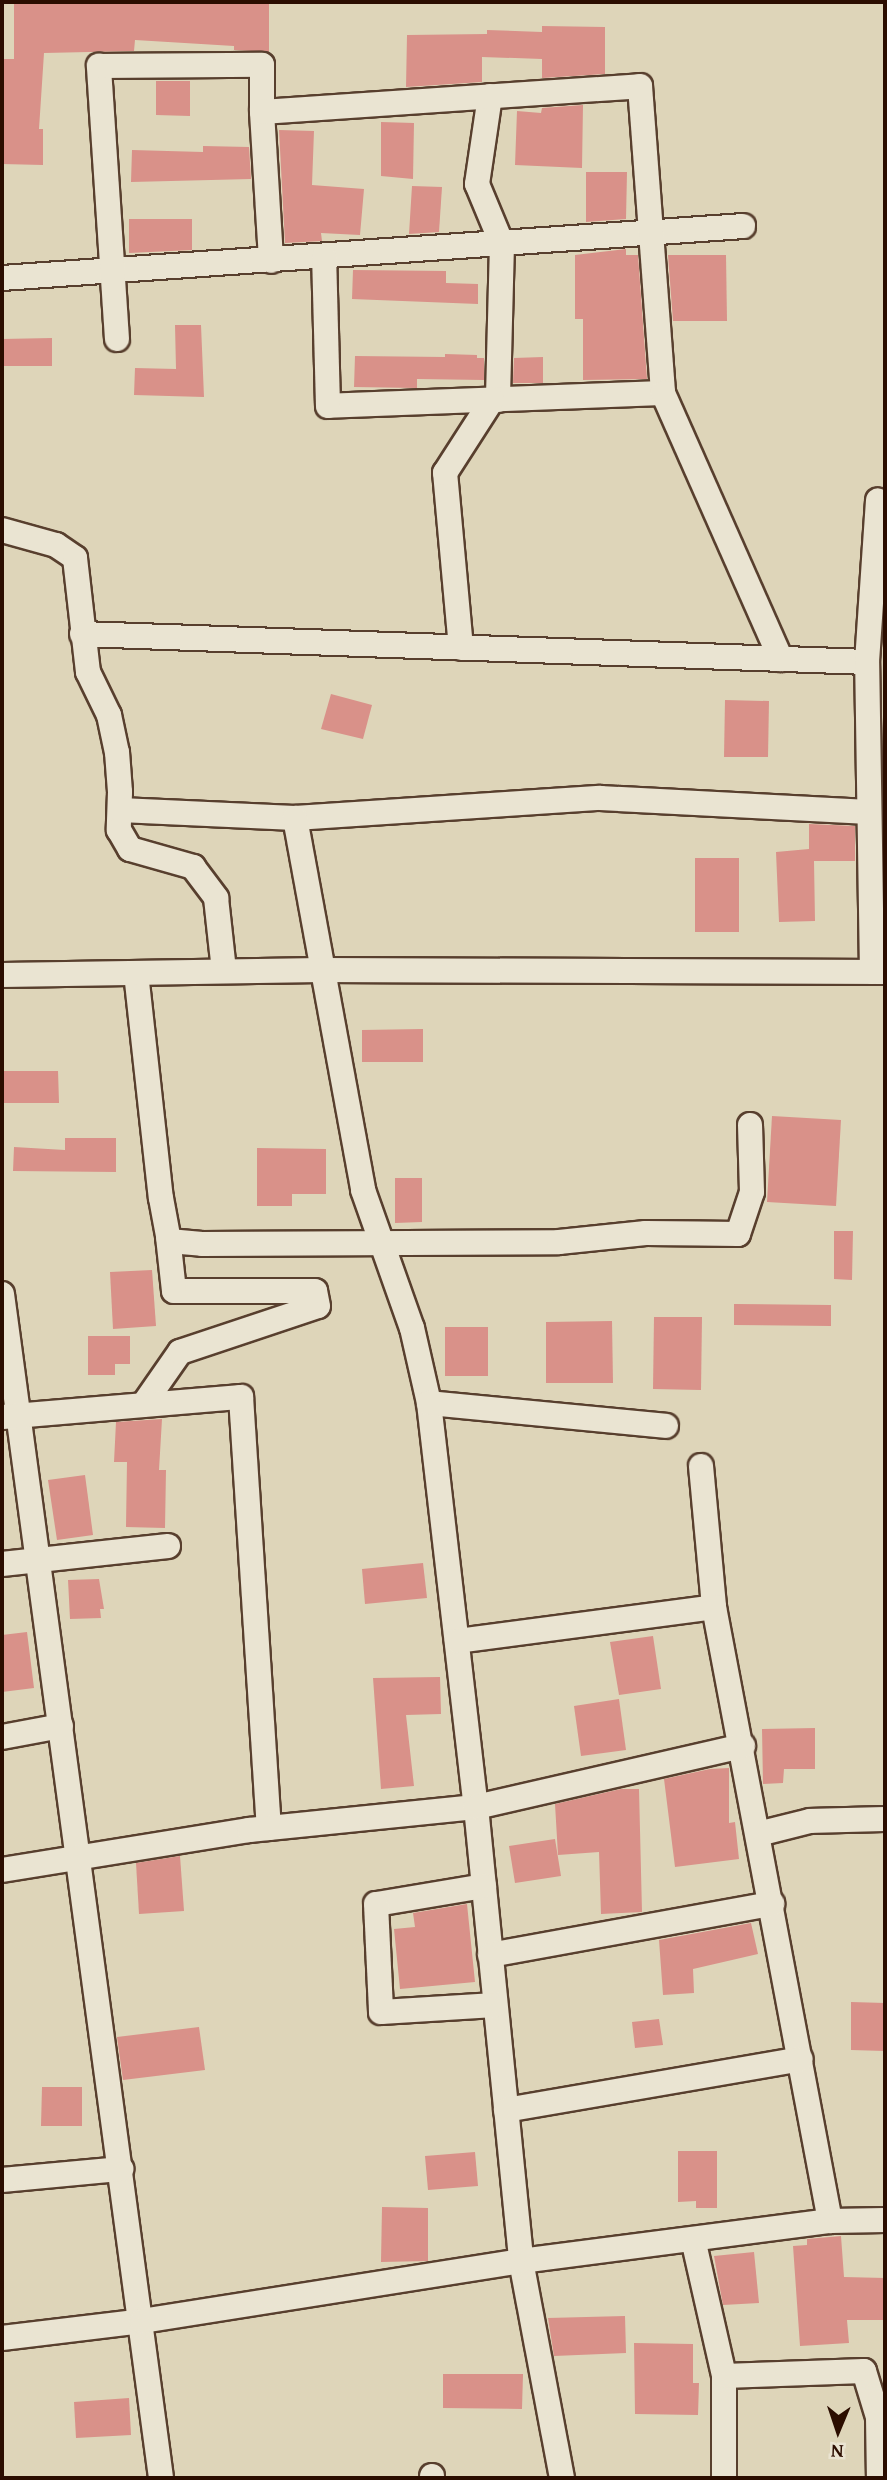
<!DOCTYPE html>
<style>
body{margin:0}
#map{position:relative;width:887px;height:2480px;overflow:hidden;background:#ded5b9;font-family:"Gentium Book Plus",serif}
div>[style]{position:absolute}
.building>*{inset:0;background:#d99189}
.roads{filter:drop-shadow(2px 0 #583f2e) drop-shadow(-2px 0 #583f2e) drop-shadow(0 2px #583f2e) drop-shadow(0 -2px #583f2e)}
.minor>*{height:24px;margin:-12px;padding:0 12px;transform-origin:12px;border-radius:12px;background:#eae4d2}
span{translate:-50% -50%;white-space:nowrap;text-align:center;line-height:1.15;-webkit-text-stroke:6px #eae4d2;paint-order:stroke}
.frame{position:absolute;inset:0;border:4px solid #2b0d00;pointer-events:none}
.north{position:absolute;left:803px;top:2396px;width:70px;height:70px;-webkit-text-stroke:5px #eae4d2;paint-order:stroke;rotate:182deg;font-size:19px;font-weight:700;line-height:28px;text-align:center;color:#2b0d00}
.north::after{content:'';display:block;margin:auto;width:24px;height:32px;background:#2b0d00;clip-path:polygon(50% 0,100% 100%,50% 72%,0 100%)}
</style>
<div id="map">
<div class="building">
<i style="clip-path:polygon(14px 2px,269px 2px,269px 52px,234px 50px,234px 46px,135px 40px,134px 51px,44px 53px,39px 129px,43px 129px,43px 165px,2px 164px,2px 59px,14px 59px)"></i>
<i style="clip-path:polygon(542px 26px,605px 27px,605px 74px,542px 78px,542px 59px,482px 57px,482px 82px,406px 87px,407px 35px,487px 34px,487px 30px,542px 32px)"></i>
<i style="clip-path:polygon(156px 81px,190px 81px,190px 116px,156px 115px)"></i>
<i style="clip-path:polygon(583px 105px,582px 168px,515px 165px,517px 111px,541px 113px,542px 108px)"></i>
<i style="clip-path:polygon(381px 122px,414px 123px,413px 179px,381px 176px)"></i>
<i style="clip-path:polygon(279px 130px,314px 131px,312px 185px,364px 189px,360px 235px,321px 233px,322px 241px,285px 243px)"></i>
<i style="clip-path:polygon(203px 146px,249px 147px,251px 179px,131px 182px,132px 150px,203px 152px)"></i>
<i style="clip-path:polygon(586px 172px,627px 172px,626px 219px,586px 222px)"></i>
<i style="clip-path:polygon(412px 186px,442px 187px,439px 232px,409px 234px)"></i>
<i style="clip-path:polygon(129px 219px,192px 219px,192px 250px,129px 253px)"></i>
<i style="clip-path:polygon(626px 249px,626px 255px,638px 255px,647px 379px,583px 380px,583px 319px,575px 319px,575px 255px)"></i>
<i style="clip-path:polygon(668px 255px,726px 255px,727px 321px,673px 321px)"></i>
<i style="clip-path:polygon(353px 270px,446px 271px,446px 283px,478px 284px,478px 304px,352px 299px)"></i>
<i style="clip-path:polygon(175px 325px,201px 325px,204px 397px,134px 395px,135px 368px,176px 369px)"></i>
<i style="clip-path:polygon(52px 338px,52px 366px,2px 366px,2px 339px)"></i>
<i style="clip-path:polygon(445px 354px,477px 355px,477px 358px,484px 358px,484px 380px,417px 379px,417px 388px,354px 387px,355px 356px,445px 357px)"></i>
<i style="clip-path:polygon(543px 357px,543px 383px,513px 383px,514px 358px)"></i>
<i style="clip-path:polygon(331px 694px,372px 705px,363px 739px,321px 729px)"></i>
<i style="clip-path:polygon(725px 700px,769px 701px,768px 757px,724px 757px)"></i>
<i style="clip-path:polygon(809px 824px,855px 826px,855px 861px,814px 861px,815px 921px,779px 922px,776px 852px,809px 849px)"></i>
<i style="clip-path:polygon(695px 858px,739px 858px,739px 932px,695px 932px)"></i>
<i style="clip-path:polygon(423px 1029px,423px 1062px,362px 1062px,362px 1030px)"></i>
<i style="clip-path:polygon(2px 1071px,58px 1071px,59px 1103px,2px 1103px)"></i>
<i style="clip-path:polygon(772px 1116px,841px 1120px,836px 1206px,767px 1202px)"></i>
<i style="clip-path:polygon(65px 1138px,116px 1138px,116px 1172px,13px 1171px,14px 1147px,65px 1150px)"></i>
<i style="clip-path:polygon(257px 1148px,326px 1149px,326px 1194px,292px 1194px,292px 1206px,257px 1206px)"></i>
<i style="clip-path:polygon(395px 1178px,422px 1178px,422px 1222px,395px 1223px)"></i>
<i style="clip-path:polygon(834px 1231px,853px 1231px,852px 1280px,834px 1279px)"></i>
<i style="clip-path:polygon(152px 1270px,156px 1326px,113px 1329px,110px 1272px)"></i>
<i style="clip-path:polygon(734px 1304px,831px 1305px,831px 1326px,734px 1325px)"></i>
<i style="clip-path:polygon(654px 1317px,702px 1317px,701px 1390px,653px 1389px)"></i>
<i style="clip-path:polygon(612px 1321px,613px 1383px,546px 1383px,546px 1322px)"></i>
<i style="clip-path:polygon(445px 1327px,488px 1327px,488px 1376px,445px 1376px)"></i>
<i style="clip-path:polygon(88px 1336px,130px 1336px,130px 1364px,115px 1364px,115px 1375px,88px 1375px)"></i>
<i style="clip-path:polygon(162px 1419px,159px 1470px,166px 1470px,165px 1528px,126px 1527px,127px 1462px,114px 1462px,116px 1422px)"></i>
<i style="clip-path:polygon(85px 1475px,93px 1535px,57px 1540px,48px 1480px)"></i>
<i style="clip-path:polygon(423px 1563px,427px 1598px,365px 1604px,362px 1569px)"></i>
<i style="clip-path:polygon(99px 1579px,104px 1609px,100px 1609px,101px 1618px,70px 1619px,68px 1580px)"></i>
<i style="clip-path:polygon(27px 1632px,34px 1688px,2px 1692px,2px 1635px)"></i>
<i style="clip-path:polygon(653px 1636px,661px 1689px,619px 1695px,610px 1642px)"></i>
<i style="clip-path:polygon(440px 1677px,441px 1714px,406px 1715px,414px 1786px,381px 1789px,373px 1678px)"></i>
<i style="clip-path:polygon(619px 1699px,626px 1750px,581px 1756px,574px 1706px)"></i>
<i style="clip-path:polygon(815px 1728px,815px 1769px,784px 1769px,783px 1783px,763px 1784px,762px 1729px)"></i>
<i style="clip-path:polygon(729px 1768px,729px 1823px,735px 1822px,739px 1859px,675px 1867px,664px 1779px,710px 1769px)"></i>
<i style="clip-path:polygon(621px 1789px,639px 1789px,642px 1912px,601px 1914px,599px 1852px,558px 1855px,555px 1804px)"></i>
<i style="clip-path:polygon(555px 1839px,561px 1876px,515px 1883px,509px 1846px)"></i>
<i style="clip-path:polygon(180px 1856px,184px 1911px,139px 1914px,136px 1863px)"></i>
<i style="clip-path:polygon(467px 1904px,475px 1982px,400px 1989px,394px 1929px,415px 1927px,413px 1913px)"></i>
<i style="clip-path:polygon(751px 1923px,758px 1954px,693px 1969px,694px 1993px,663px 1995px,659px 1940px)"></i>
<i style="clip-path:polygon(851px 2002px,885px 2003px,885px 2051px,851px 2050px)"></i>
<i style="clip-path:polygon(659px 2019px,663px 2045px,635px 2048px,632px 2022px)"></i>
<i style="clip-path:polygon(199px 2027px,205px 2070px,123px 2080px,117px 2037px)"></i>
<i style="clip-path:polygon(42px 2087px,82px 2087px,82px 2126px,41px 2126px)"></i>
<i style="clip-path:polygon(678px 2151px,717px 2151px,717px 2208px,696px 2208px,696px 2201px,678px 2202px)"></i>
<i style="clip-path:polygon(475px 2152px,478px 2186px,428px 2190px,425px 2156px)"></i>
<i style="clip-path:polygon(382px 2207px,428px 2208px,428px 2261px,381px 2262px)"></i>
<i style="clip-path:polygon(841px 2236px,844px 2277px,885px 2278px,885px 2320px,847px 2320px,849px 2343px,800px 2346px,793px 2246px,807px 2245px,807px 2239px)"></i>
<i style="clip-path:polygon(754px 2252px,759px 2303px,723px 2305px,714px 2256px)"></i>
<i style="clip-path:polygon(625px 2316px,626px 2353px,554px 2356px,548px 2318px)"></i>
<i style="clip-path:polygon(634px 2343px,693px 2344px,693px 2383px,699px 2383px,698px 2415px,635px 2414px)"></i>
<i style="clip-path:polygon(443px 2374px,523px 2374px,522px 2409px,443px 2408px)"></i>
<i style="clip-path:polygon(129px 2398px,131px 2435px,76px 2438px,74px 2402px)"></i>
</div>
<div class="roads">
<div class="minor">
<i style="left:490px;top:96px;width:89px;rotate:98.4deg"></i>
<i style="left:477px;top:184px;width:65px;rotate:67.4deg"></i>
<i style="left:502px;top:244px;width:156px;rotate:91.5deg"></i>
<i style="left:262px;top:112px;width:149px;rotate:86.5deg"></i>
<i style="left:2px;top:278px;width:743px;rotate:-4.01deg"></i>
<i style="left:117px;top:339px;width:274px;rotate:-93.8deg"></i>
<i style="left:99px;top:66px;width:163px;rotate:-0.4deg"></i>
<i style="left:262px;top:65px;width:47px;rotate:90deg"></i>
<i style="left:262px;top:112px;width:379px;rotate:-3.9deg"></i>
<i style="left:640px;top:86px;width:308px;rotate:85.7deg"></i>
<i style="left:663px;top:393px;width:335px;rotate:177.8deg"></i>
<i style="left:328px;top:406px;width:149px;rotate:-91.5deg"></i>
<i style="left:663px;top:393px;width:291px;rotate:66.1deg"></i>
<i style="left:2px;top:530px;width:56px;rotate:15.5deg"></i>
<i style="left:56px;top:545px;width:23px;rotate:34deg"></i>
<i style="left:75px;top:558px;width:115px;rotate:83.5deg"></i>
<i style="left:88px;top:672px;width:48px;rotate:64deg"></i>
<i style="left:109px;top:715px;width:38px;rotate:78deg"></i>
<i style="left:117px;top:752px;width:40px;rotate:85.7deg"></i>
<i style="left:120px;top:792px;width:38px;rotate:92deg"></i>
<i style="left:119px;top:830px;width:22px;rotate:60deg"></i>
<i style="left:130px;top:849px;width:66px;rotate:15.9deg"></i>
<i style="left:193px;top:867px;width:39px;rotate:53deg"></i>
<i style="left:216px;top:898px;width:73px;rotate:83.7deg"></i>
<i style="left:82px;top:634px;width:785px;rotate:2.04deg"></i>
<i style="left:461px;top:648px;width:176px;rotate:-95.2deg"></i>
<i style="left:445px;top:473px;width:87px;rotate:-57.2deg"></i>
<i style="left:120px;top:810px;width:175px;rotate:2.6deg"></i>
<i style="left:295px;top:818px;width:306px;rotate:-3.8deg"></i>
<i style="left:600px;top:798px;width:269px;rotate:3deg"></i>
<i style="left:295px;top:818px;width:378px;rotate:79.6deg"></i>
<i style="left:363px;top:1190px;width:146px;rotate:70.5deg"></i>
<i style="left:412px;top:1328px;width:77px;rotate:77.2deg"></i>
<i style="left:429px;top:1403px;width:407px;rotate:83.4deg"></i>
<i style="left:476px;top:1807px;width:456px;rotate:84.3deg"></i>
<i style="left:521px;top:2261px;width:221px;rotate:79.3deg"></i>
<i style="left:872px;top:972px;width:310px;rotate:-90.9deg"></i>
<i style="left:867px;top:662px;width:162px;rotate:-86.1deg"></i>
<i style="left:136px;top:973px;width:226px;rotate:83.7deg"></i>
<i style="left:161px;top:1198px;width:44px;rotate:79.5deg"></i>
<i style="left:169px;top:1241px;width:33px;rotate:5deg"></i>
<i style="left:202px;top:1244px;width:357px;rotate:-0.3deg"></i>
<i style="left:559px;top:1242px;width:87px;rotate:-5.9deg"></i>
<i style="left:646px;top:1233px;width:92px;rotate:0.6deg"></i>
<i style="left:738px;top:1234px;width:44px;rotate:-71.6deg"></i>
<i style="left:752px;top:1192px;width:67px;rotate:-91.7deg"></i>
<i style="left:2px;top:975px;width:319px;rotate:-0.9deg"></i>
<i style="left:321px;top:970px;width:564px;rotate:0.2deg"></i>
<i style="left:2px;top:1294px;width:1195px;rotate:82.35deg"></i>
<i style="left:429px;top:1403px;width:238px;rotate:5.5deg"></i>
<i style="left:143px;top:1405px;width:65px;rotate:-55.1deg"></i>
<i style="left:180px;top:1352px;width:145px;rotate:-18.4deg"></i>
<i style="left:318px;top:1306px;width:15px;rotate:-101deg"></i>
<i style="left:315px;top:1291px;width:141px;rotate:180deg"></i>
<i style="left:174px;top:1291px;width:54px;rotate:-96.3deg"></i>
<i style="left:2px;top:1417px;width:240px;rotate:-4.8deg"></i>
<i style="left:241px;top:1397px;width:432px;rotate:86.3deg"></i>
<i style="left:701px;top:1466px;width:142px;rotate:84.7deg"></i>
<i style="left:2px;top:1564px;width:167px;rotate:-6.2deg"></i>
<i style="left:457px;top:1641px;width:259px;rotate:-7.5deg"></i>
<i style="left:714px;top:1607px;width:625px;rotate:79.3deg"></i>
<i style="left:2px;top:1737px;width:60px;rotate:-10.6deg"></i>
<i style="left:758px;top:1834px;width:54px;rotate:-14deg"></i>
<i style="left:810px;top:1821px;width:75px;rotate:-1.5deg"></i>
<i style="left:2px;top:1870px;width:250px;rotate:-9.2deg"></i>
<i style="left:249px;top:1830px;width:228px;rotate:-5.8deg"></i>
<i style="left:476px;top:1807px;width:274px;rotate:-12.9deg"></i>
<i style="left:484px;top:1886px;width:109px;rotate:170.5deg"></i>
<i style="left:376px;top:1904px;width:108px;rotate:87.3deg"></i>
<i style="left:381px;top:2012px;width:114px;rotate:-3.5deg"></i>
<i style="left:490px;top:1955px;width:287px;rotate:-10.3deg"></i>
<i style="left:506px;top:2110px;width:299px;rotate:-9.8deg"></i>
<i style="left:2px;top:2180px;width:120px;rotate:-5.3deg"></i>
<i style="left:693px;top:2239px;width:140px;rotate:77.2deg"></i>
<i style="left:724px;top:2376px;width:102px;rotate:90deg"></i>
<i style="left:2px;top:2338px;width:141px;rotate:-6.9deg"></i>
<i style="left:142px;top:2321px;width:384px;rotate:-9deg"></i>
<i style="left:521px;top:2261px;width:312px;rotate:-7.4deg"></i>
<i style="left:830px;top:2221px;width:55px;rotate:-1deg"></i>
<i style="left:724px;top:2376px;width:140px;rotate:-2deg"></i>
<i style="left:864px;top:2371px;width:48px;rotate:73.1deg"></i>
<i style="left:878px;top:2417px;width:61px;rotate:89.1deg"></i>
<i style="left:432px;top:2478px;width:2px;rotate:-90deg"></i>
</div>
</div>
<div class="frame"></div>
<div class="north">N</div>
</div>
